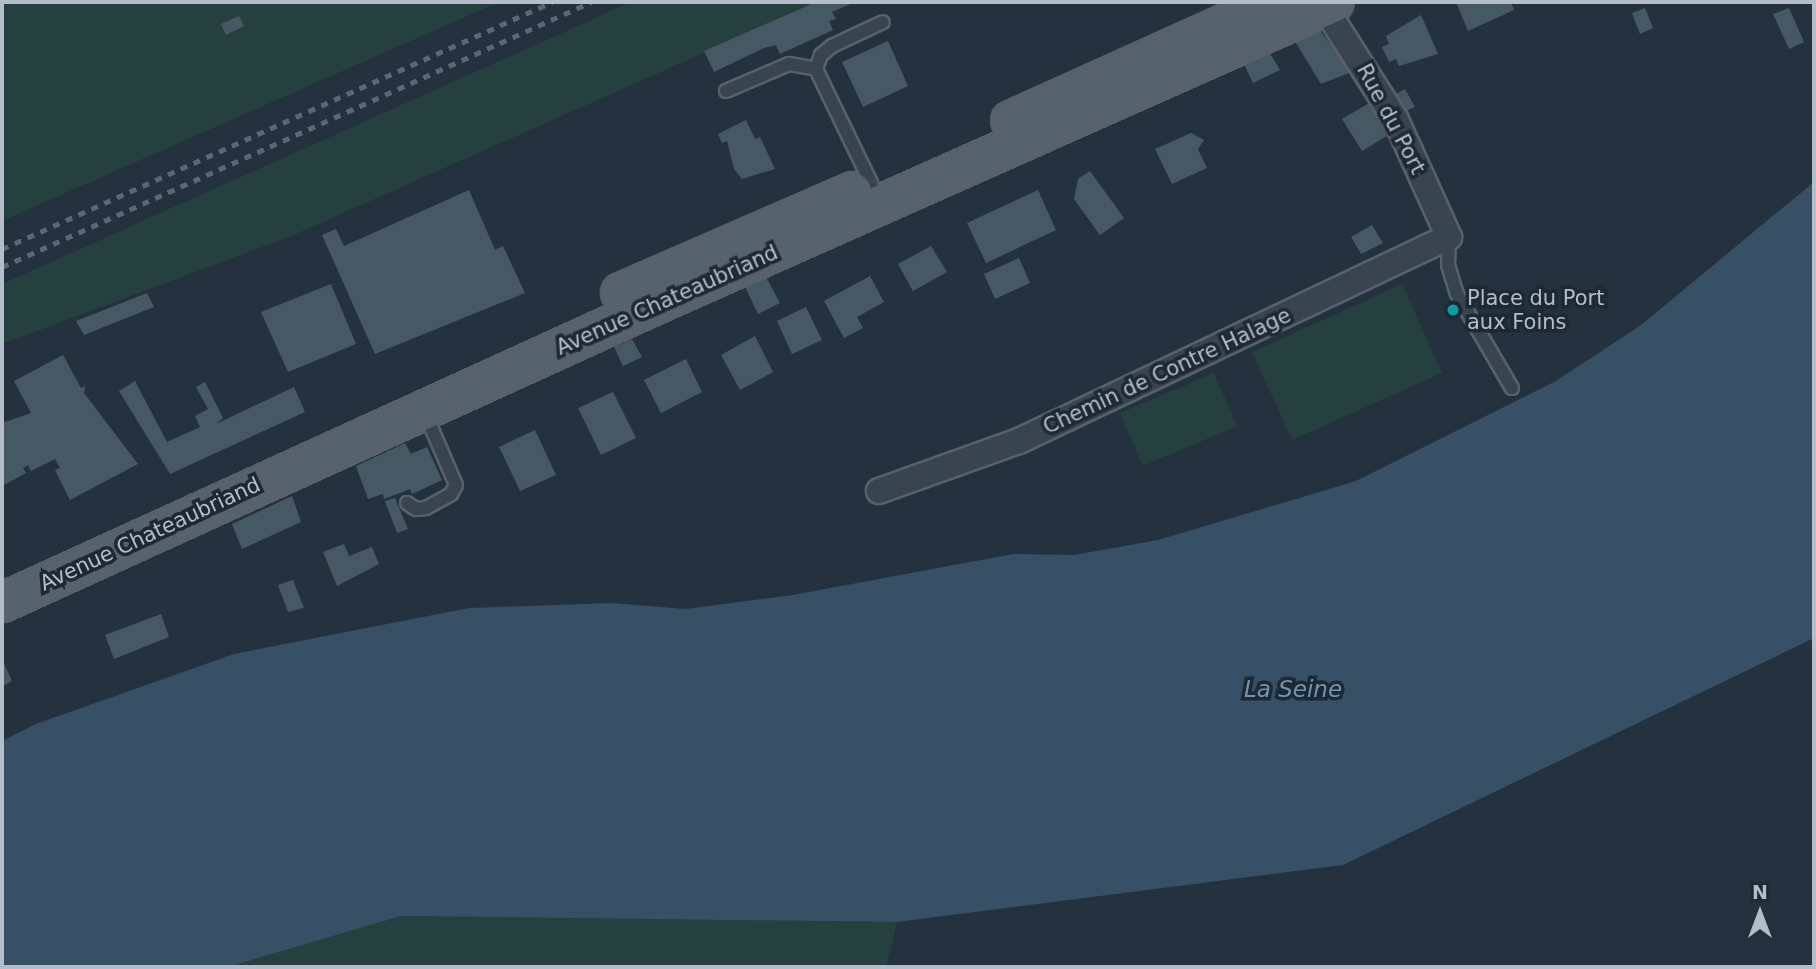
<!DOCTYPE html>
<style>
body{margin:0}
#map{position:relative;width:1816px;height:969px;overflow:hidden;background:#24323f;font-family:"DejaVu Sans",sans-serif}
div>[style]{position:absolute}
.green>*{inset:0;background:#264040}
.water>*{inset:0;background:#375066}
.building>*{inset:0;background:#475865}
.roads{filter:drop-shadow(2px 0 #56616d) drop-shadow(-2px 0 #56616d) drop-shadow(0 2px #56616d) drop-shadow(0 -2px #56616d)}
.service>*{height:12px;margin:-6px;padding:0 6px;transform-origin:6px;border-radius:6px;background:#38444f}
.minor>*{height:24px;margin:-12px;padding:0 12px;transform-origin:12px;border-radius:12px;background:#38444f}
.primary>*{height:37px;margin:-18.5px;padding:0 18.5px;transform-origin:18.5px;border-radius:18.5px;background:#56636f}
.rail>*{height:5px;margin-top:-2.5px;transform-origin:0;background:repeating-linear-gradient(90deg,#5a6876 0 7px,transparent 0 14px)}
.dots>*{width:19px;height:19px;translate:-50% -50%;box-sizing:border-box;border:4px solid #1d2934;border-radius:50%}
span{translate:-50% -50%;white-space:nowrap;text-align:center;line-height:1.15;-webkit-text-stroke:7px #1d2934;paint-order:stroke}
.street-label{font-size:21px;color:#b4beca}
.poi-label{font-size:21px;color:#b4beca}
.left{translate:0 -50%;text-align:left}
.water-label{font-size:23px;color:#7393ae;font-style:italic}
.frame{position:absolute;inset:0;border:4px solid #b4beca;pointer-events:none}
.north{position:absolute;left:1725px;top:878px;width:70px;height:70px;-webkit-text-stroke:5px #1d2934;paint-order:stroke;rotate:0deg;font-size:19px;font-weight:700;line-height:28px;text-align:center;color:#b4beca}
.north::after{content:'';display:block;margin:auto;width:24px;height:32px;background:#b4beca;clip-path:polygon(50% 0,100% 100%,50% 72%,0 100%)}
</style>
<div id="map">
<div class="green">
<i style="clip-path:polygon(2px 2px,499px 2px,2px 221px)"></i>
<i style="clip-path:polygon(631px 2px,818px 2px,289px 237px,2px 344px,2px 284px)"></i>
<i style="clip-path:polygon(1402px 284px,1442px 373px,1292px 440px,1252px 352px)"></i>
<i style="clip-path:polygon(1214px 373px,1237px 426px,1143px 466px,1120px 413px)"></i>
<i style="clip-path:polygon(401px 916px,897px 922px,886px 967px,228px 967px)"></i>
</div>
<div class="water">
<i style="clip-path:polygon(1814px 182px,1814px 638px,1343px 865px,897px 922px,401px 916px,228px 967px,2px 967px,2px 741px,36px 724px,234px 654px,469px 608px,612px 603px,685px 609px,793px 595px,1013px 554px,1074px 555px,1158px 540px,1356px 481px,1556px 381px,1641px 325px)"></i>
</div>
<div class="building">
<i style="clip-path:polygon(816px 2px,855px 2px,832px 12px,836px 19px,829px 21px,833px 30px,780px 54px,776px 45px,764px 48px,714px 72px,704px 51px)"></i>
<i style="clip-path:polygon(1456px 2px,1511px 2px,1514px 10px,1468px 31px)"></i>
<i style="clip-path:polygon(1645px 8px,1653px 28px,1640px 34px,1632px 13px)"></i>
<i style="clip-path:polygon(1789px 8px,1804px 42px,1789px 49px,1773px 14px)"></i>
<i style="clip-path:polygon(1421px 15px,1438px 54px,1399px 66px,1396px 59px,1389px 62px,1382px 47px,1389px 44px,1386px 36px)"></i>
<i style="clip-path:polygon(239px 16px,244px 26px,226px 35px,221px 24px)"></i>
<i style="clip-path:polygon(1318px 28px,1352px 72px,1321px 84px,1291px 35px)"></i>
<i style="clip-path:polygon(888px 41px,908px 86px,863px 107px,842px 62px)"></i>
<i style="clip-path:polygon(1266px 47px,1280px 70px,1253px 83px,1241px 58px)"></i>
<i style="clip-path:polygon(1405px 89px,1415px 107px,1406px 111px,1396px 94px)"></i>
<i style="clip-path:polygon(1371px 102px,1390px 134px,1362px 151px,1342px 119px)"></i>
<i style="clip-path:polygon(746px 120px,755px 139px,760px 137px,775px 169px,742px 179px,734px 169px,727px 141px,722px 143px,718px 134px)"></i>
<i style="clip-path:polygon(1191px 133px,1204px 140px,1198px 149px,1207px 168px,1172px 184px,1155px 149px)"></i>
<i style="clip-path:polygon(1090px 171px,1124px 218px,1100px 235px,1074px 199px,1078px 179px)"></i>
<i style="clip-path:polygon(469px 190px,495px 250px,503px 246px,525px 293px,375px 354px,322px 235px,336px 229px,344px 246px)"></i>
<i style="clip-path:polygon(1038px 190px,1056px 230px,986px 263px,967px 223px)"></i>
<i style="clip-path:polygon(1372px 225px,1383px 243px,1361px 254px,1351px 237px)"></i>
<i style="clip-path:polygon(931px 246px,947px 272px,913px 291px,898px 264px)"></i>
<i style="clip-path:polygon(1019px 258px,1030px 283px,995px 299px,984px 274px)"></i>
<i style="clip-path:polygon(870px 276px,884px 302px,857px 317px,863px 328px,844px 338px,824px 301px)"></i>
<i style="clip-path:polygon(766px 277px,780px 303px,758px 314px,745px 287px)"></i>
<i style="clip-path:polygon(331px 284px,356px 344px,288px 372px,261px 312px)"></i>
<i style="clip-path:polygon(147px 293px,154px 307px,84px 335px,76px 321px)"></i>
<i style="clip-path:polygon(806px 307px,822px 340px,792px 354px,777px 321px)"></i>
<i style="clip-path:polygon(755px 336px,773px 372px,740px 390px,721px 355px)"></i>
<i style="clip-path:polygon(632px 339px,642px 357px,623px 366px,614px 347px)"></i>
<i style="clip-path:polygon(63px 355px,81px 388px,85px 386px,84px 393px,138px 464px,70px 500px,55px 470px,60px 468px,55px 459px,31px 471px,28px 465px,23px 468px,26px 473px,2px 486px,2px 423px,31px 413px,14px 381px)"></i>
<i style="clip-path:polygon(686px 359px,702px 392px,661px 413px,644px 380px)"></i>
<i style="clip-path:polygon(135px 381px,167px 442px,200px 427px,195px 416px,208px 409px,196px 387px,205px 382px,223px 418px,216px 424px,294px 387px,305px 412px,170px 474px,119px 391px)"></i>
<i style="clip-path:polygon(613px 392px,636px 438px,601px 455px,578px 408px)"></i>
<i style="clip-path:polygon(535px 430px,556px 475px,520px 491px,499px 447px)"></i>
<i style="clip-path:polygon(405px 443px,411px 454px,427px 447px,442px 480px,412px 494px,410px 489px,384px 499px,383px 494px,368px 499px,356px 466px)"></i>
<i style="clip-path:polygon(292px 496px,301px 522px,242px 549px,232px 524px)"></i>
<i style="clip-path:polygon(395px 498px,408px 529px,397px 533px,385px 501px)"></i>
<i style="clip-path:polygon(344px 544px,349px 556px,372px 547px,379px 564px,337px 586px,323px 552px)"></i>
<i style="clip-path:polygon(293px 580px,304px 608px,288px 612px,278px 585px)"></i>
<i style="clip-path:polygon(161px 614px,169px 637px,114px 659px,105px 635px)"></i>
<i style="clip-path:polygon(2px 659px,12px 681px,2px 687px)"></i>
</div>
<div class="roads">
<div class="service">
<i style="left:816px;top:69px;width:15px;rotate:-70deg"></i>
<i style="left:821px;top:55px;width:14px;rotate:-39deg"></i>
<i style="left:832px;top:46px;width:56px;rotate:-25.2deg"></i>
<i style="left:726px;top:91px;width:69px;rotate:-23.2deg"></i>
<i style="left:789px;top:64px;width:27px;rotate:10deg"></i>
<i style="left:816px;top:69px;width:127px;rotate:64.2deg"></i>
<i style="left:1449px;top:237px;width:28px;rotate:92deg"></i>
<i style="left:1448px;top:265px;width:30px;rotate:73deg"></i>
<i style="left:1457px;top:294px;width:109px;rotate:59.7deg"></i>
<i style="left:407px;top:503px;width:11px;rotate:34deg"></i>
<i style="left:416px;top:509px;width:10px;rotate:-6deg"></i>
<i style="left:426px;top:508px;width:29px;rotate:-29deg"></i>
<i style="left:451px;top:494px;width:10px;rotate:-61deg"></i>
<i style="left:456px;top:485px;width:78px;rotate:-113.3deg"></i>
</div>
<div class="minor">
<i style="left:879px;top:491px;width:149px;rotate:-19.7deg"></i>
<i style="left:1019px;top:441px;width:476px;rotate:-25.4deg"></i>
<i style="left:1449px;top:237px;width:128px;rotate:-114.4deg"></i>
<i style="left:1396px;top:120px;width:140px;rotate:-122.4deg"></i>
</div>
<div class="primary">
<i style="left:1010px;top:120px;width:286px;rotate:-24.3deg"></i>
<i style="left:620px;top:292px;width:253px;rotate:-23.5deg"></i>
<i style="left:2px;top:602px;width:703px;rotate:-24.52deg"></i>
<i style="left:642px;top:310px;width:757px;rotate:-23.99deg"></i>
</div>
</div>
<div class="rail">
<i style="left:2px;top:249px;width:603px;rotate:-24.18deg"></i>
<i style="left:2px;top:267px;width:646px;rotate:-24.22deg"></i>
</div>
<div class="dots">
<i style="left:1453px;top:310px;background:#0f9aa8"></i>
</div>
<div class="street-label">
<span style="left:1391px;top:119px;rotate:62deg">Rue du Port</span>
<span style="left:667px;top:300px;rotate:-24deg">Avenue Chateaubriand</span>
<span style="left:1167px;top:371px;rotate:-25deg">Chemin de Contre Halage</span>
<span style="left:150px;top:534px;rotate:-25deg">Avenue Chateaubriand</span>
</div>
<div class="poi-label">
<span class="left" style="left:1467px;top:310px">Place du Port<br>aux Foins</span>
</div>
<div class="water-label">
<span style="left:1293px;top:689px">La Seine</span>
</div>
<div class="frame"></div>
<div class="north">N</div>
</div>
